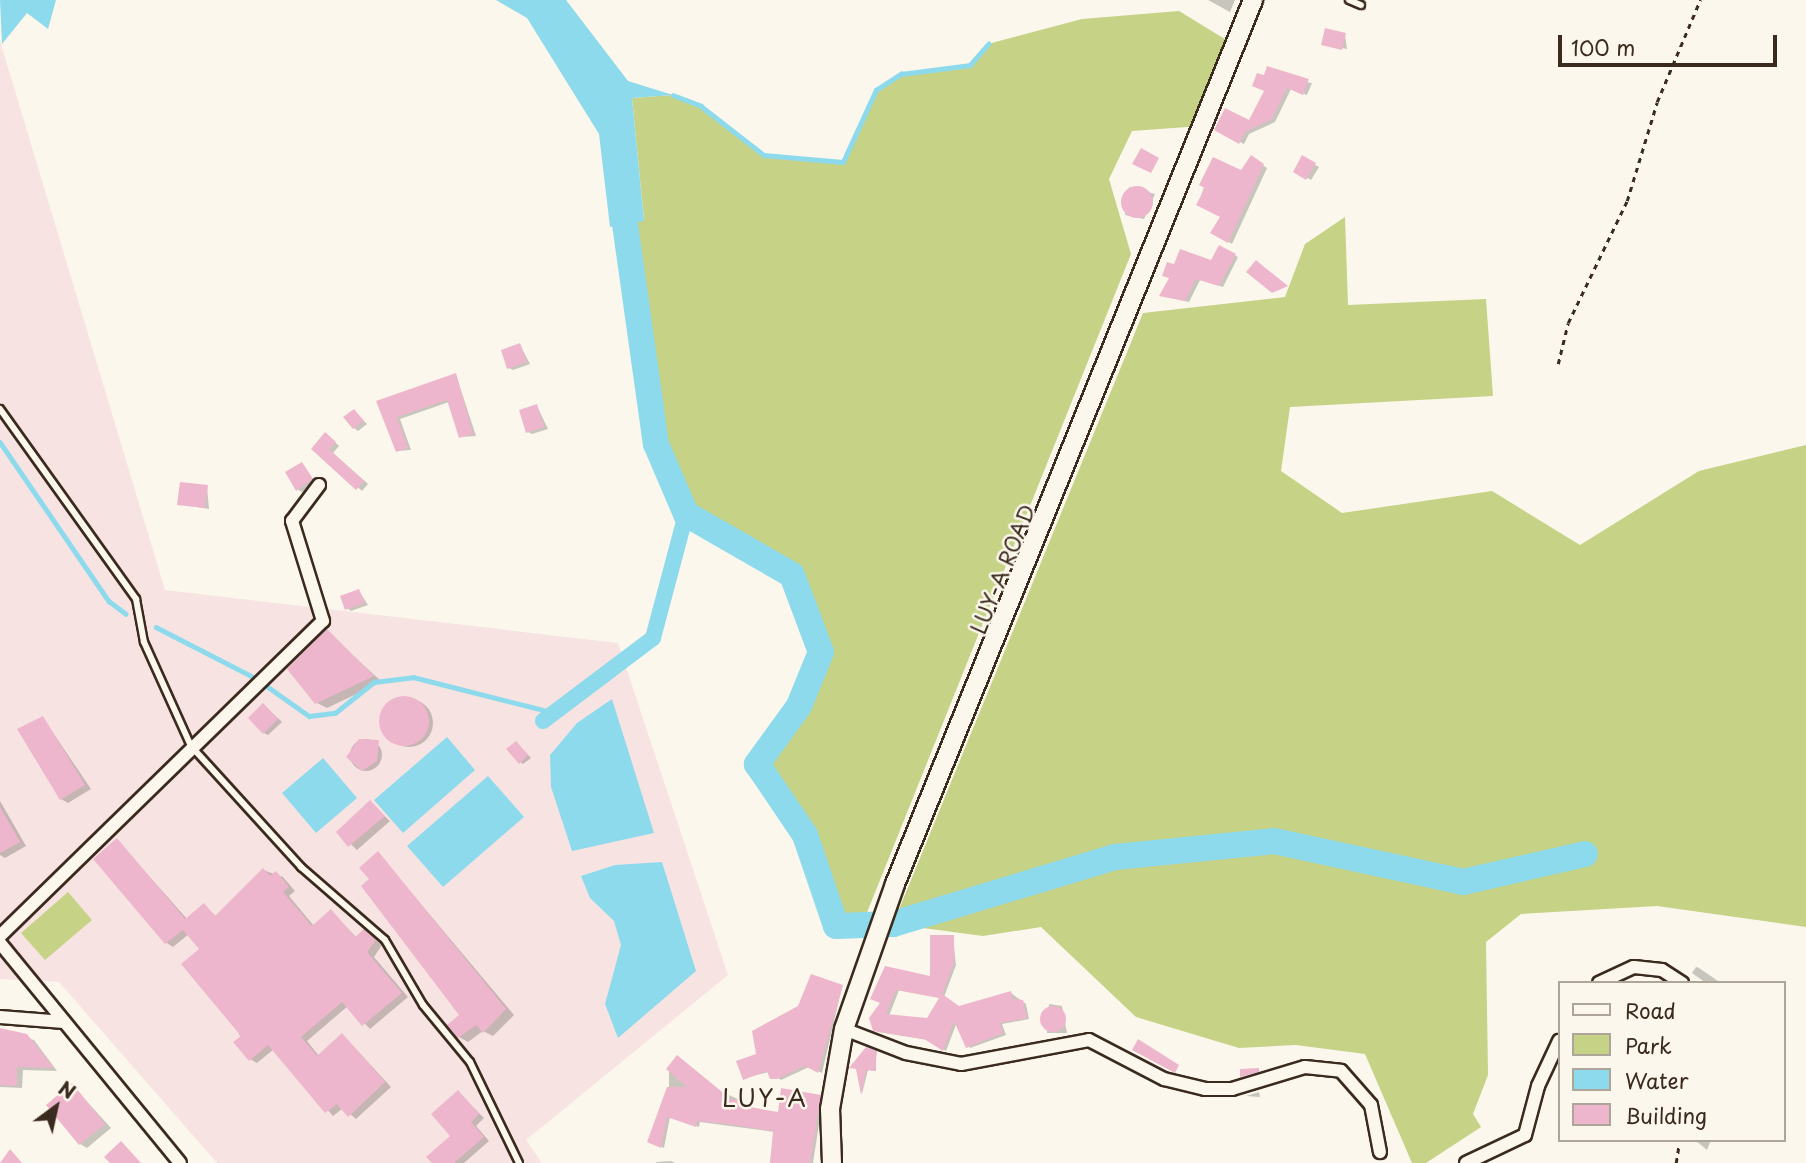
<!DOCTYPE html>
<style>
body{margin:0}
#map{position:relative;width:1806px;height:1163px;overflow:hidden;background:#fbf7ec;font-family:"Playpen Sans",sans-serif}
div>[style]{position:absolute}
.built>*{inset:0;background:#f7e4e2}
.green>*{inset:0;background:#c6d285}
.water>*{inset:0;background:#8ddaec}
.shadow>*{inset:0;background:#0003}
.round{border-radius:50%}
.stream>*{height:4.5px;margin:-2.25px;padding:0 2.25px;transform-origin:2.25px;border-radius:2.25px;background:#8ddaec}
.canal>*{height:16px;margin:-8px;padding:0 8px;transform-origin:8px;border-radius:8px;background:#8ddaec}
.river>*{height:26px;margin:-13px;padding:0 13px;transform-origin:13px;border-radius:13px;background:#8ddaec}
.building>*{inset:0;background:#eeb6cc}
.path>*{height:2.5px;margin-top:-1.25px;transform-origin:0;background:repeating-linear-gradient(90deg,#3b2a1e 0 5px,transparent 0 10px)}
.roads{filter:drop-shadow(2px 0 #3b2a1e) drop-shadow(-2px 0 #3b2a1e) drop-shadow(0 2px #3b2a1e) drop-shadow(0 -2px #3b2a1e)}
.lane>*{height:6px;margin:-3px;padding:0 3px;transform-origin:3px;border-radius:3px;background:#fbf7ec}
.street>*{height:12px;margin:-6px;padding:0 6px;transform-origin:6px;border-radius:6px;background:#fbf7ec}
.secondary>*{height:18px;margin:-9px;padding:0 9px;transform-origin:9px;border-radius:9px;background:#fbf7ec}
span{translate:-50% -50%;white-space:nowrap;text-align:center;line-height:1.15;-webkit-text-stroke:5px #fbf7ec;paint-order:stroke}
.street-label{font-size:21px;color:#3b2a1e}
.quarter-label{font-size:24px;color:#3b2a1e;letter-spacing:2px}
.legend{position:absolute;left:1558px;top:981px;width:228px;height:161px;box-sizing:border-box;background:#fbf7ec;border:2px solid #aea59a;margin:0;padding:9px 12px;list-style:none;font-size:21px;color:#3b2a1e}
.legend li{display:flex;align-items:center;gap:14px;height:35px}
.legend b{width:35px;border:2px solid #aea59a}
.north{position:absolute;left:21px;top:1072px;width:70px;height:70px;-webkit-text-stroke:5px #fbf7ec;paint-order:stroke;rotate:33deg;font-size:19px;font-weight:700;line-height:28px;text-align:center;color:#3b2a1e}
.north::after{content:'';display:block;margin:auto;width:24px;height:32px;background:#3b2a1e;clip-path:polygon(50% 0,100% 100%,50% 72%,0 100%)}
.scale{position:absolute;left:1558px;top:35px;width:219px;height:32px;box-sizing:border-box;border:4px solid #3b2a1e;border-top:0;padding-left:9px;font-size:21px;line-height:24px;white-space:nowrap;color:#3b2a1e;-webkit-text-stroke:5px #fbf7ec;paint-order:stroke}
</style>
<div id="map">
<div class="built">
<i style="clip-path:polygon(0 41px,165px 590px,618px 643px,728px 975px,526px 1140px,542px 1163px,217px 1163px,59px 982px,0 979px)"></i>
</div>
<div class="green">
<i style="clip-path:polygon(1179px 11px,1233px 44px,1201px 126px,1132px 131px,1109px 179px,1131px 254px,866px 915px,861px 924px,836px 926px,805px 836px,757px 764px,799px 706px,821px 652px,792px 575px,686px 514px,656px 444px,625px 224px,644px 220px,632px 98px,673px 95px,701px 106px,764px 155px,842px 162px,876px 90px,901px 74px,970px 65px,988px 44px,1082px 19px)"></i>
<i style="clip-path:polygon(1345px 217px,1348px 305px,1486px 299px,1493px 396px,1290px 407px,1281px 471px,1342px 513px,1492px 491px,1580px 545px,1699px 471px,1806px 445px,1806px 927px,1657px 906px,1521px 914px,1486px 942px,1488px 1075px,1473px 1114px,1481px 1127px,1426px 1163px,1412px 1163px,1365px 1054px,1296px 1045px,1239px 1048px,1136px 1017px,1041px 927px,983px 936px,893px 924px,1143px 313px,1285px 297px,1305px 244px)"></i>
<i style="clip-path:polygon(68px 892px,92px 920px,45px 960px,21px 933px)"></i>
</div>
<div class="water">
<i style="clip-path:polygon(0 0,56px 0,48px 29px,27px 13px,2px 44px)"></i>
<i style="clip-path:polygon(496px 0,566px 0,628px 81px,673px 95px,632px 98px,644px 221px,610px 227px,599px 134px,527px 18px)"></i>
<i style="clip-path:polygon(612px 699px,654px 833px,572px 851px,551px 787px,550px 755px,577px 723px)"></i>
<i style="clip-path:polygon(447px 737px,475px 770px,403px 833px,374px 800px)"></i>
<i style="clip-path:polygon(323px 758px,357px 798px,316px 833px,282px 793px)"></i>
<i style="clip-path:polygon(488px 776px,524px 817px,443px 887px,407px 846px)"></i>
<i style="clip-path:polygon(662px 862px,696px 971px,618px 1038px,605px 1004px,621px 945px,614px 921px,590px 898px,581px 876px,615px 865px)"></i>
</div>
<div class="shadow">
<i style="clip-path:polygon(1208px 0,1235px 0,1230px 12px)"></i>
<i style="clip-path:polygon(1345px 35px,1347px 49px,1325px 44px)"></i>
<i style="clip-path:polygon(1265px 78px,1312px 83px,1307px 95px,1291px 89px,1275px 122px,1249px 134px,1244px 144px,1216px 130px,1249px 122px,1266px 91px)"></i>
<i style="clip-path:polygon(1251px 157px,1267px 168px,1232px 244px,1213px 232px,1222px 216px,1198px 204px,1214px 159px,1241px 172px)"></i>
<i style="clip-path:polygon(1303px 158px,1319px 167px,1311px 180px,1295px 171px)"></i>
<i style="clip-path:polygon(1129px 187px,1155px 194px,1144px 219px,1125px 215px)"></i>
<i style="clip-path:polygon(1220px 247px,1238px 257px,1223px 287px,1200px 280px,1189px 302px,1162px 296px,1212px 262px)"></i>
<i style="clip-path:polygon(520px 345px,530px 364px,513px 370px,509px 368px)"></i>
<i style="clip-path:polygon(456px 375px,476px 436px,460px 437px,449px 402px,400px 419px,411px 450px,398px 451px,378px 402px)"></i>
<i style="clip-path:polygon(537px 406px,548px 429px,532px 434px,528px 432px)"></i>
<i style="clip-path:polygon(354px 411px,367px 424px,358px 431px,354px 428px)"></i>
<i style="clip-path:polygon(330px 437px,339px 446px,333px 453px,368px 484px,362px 491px,313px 449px)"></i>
<i style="clip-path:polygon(302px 464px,313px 485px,302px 492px,297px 489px)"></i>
<i style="clip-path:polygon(207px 487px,209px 509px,179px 504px)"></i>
<i style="clip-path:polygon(359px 591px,368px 605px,351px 611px,347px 608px)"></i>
<i style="clip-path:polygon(327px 632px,382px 682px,327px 708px,317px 703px)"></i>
<i class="round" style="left:385px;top:699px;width:48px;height:48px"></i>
<i style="clip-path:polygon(267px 708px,282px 722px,268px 735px,264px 733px)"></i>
<i style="clip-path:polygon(43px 718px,91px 789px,68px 803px,61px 799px)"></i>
<i class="round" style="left:350px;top:739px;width:32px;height:32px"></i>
<i style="clip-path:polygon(519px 745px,531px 758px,523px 764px,520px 762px)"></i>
<i style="clip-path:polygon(0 801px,26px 846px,5px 858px,0 855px)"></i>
<i style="clip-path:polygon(370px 803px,390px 821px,357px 850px,338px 832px)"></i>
<i style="clip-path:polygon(117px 840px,188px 920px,204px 905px,217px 917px,263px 870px,283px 877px,295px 891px,289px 896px,314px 926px,331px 911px,357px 938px,364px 932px,382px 945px,374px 957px,408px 997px,370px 1029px,348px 1006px,307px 1041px,319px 1056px,343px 1035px,391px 1087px,356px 1119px,343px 1108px,333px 1116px,274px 1049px,257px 1063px,250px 1059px,202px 949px,189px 934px,173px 947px,167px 943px,95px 859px)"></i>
<i style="clip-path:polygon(378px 853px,514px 1015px,493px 1036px,483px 1031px,468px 1042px,459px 1037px,461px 1015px,371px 879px)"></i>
<i style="clip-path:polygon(evenodd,953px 937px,956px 965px,944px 997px,959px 1008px,1011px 993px,1026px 1004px,1029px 1019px,1002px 1024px,1006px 1035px,970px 1048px,957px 1022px,946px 1051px,928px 1040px,878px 1032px,882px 1002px,872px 998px,931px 978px,953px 937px,899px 990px,941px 998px,928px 1020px,889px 1016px,899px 990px)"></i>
<i style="clip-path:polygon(1696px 967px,1699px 968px,1721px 983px,1706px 983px,1692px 973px)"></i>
<i style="clip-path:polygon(842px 987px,822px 1073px,809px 1067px,781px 1080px,769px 1072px,744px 1078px,758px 1055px)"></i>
<i style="clip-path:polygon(1049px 1004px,1062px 1006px,1067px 1033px,1047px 1033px)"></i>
<i style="clip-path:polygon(0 1030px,34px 1040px,57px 1071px,23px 1070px,22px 1088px,0 1087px)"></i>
<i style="clip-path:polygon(876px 1053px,876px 1071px,868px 1070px,862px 1094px,858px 1069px)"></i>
<i style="clip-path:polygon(669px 1068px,740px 1100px,741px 1107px,779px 1114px,823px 1098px,813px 1163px,770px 1163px,775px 1132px,700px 1122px,699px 1127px,670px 1117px,664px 1148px,652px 1143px,669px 1099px)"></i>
<i style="clip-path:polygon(72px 1085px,111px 1128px,87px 1148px,80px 1144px)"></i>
<i style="clip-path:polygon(458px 1092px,484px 1118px,476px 1126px,489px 1141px,464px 1163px,434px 1163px,453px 1136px)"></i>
<i style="clip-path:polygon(1259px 1092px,1260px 1097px,1246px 1096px)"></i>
<i style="clip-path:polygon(1695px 1140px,1711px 1140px,1707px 1150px)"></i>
<i style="clip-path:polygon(671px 1161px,675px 1163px,656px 1163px,656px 1162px)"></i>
</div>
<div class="stream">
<i style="left:673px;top:95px;width:30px;rotate:21deg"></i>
<i style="left:701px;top:106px;width:80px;rotate:37.9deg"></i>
<i style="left:764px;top:155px;width:79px;rotate:5.1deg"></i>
<i style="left:843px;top:162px;width:79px;rotate:-65.4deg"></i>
<i style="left:876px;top:90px;width:30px;rotate:-33deg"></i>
<i style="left:901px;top:74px;width:70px;rotate:-7.4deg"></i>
<i style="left:970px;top:65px;width:28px;rotate:-49deg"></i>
<i style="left:0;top:442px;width:193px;rotate:55.6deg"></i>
<i style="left:109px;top:601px;width:21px;rotate:37deg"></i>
<i style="left:156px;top:627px;width:114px;rotate:27.2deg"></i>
<i style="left:257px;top:679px;width:64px;rotate:35.4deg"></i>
<i style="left:309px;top:716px;width:26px;rotate:-7deg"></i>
<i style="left:335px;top:713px;width:50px;rotate:-38.5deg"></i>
<i style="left:374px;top:682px;width:39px;rotate:-7deg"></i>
<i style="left:413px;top:677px;width:146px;rotate:14.2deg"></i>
</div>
<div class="canal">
<i style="left:543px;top:721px;width:138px;rotate:-37deg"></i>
<i style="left:653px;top:638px;width:128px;rotate:-75.1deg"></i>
</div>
<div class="river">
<i style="left:625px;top:224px;width:222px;rotate:82deg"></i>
<i style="left:656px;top:444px;width:76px;rotate:66.8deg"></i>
<i style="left:686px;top:514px;width:122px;rotate:29.9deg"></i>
<i style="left:792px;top:575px;width:82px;rotate:69.4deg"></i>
<i style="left:821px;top:652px;width:58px;rotate:112.2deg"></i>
<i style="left:799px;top:706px;width:72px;rotate:125.9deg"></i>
<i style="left:757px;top:764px;width:86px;rotate:55.9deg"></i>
<i style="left:805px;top:835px;width:96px;rotate:71.2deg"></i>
<i style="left:836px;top:926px;width:57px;rotate:-2deg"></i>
<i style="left:893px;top:924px;width:232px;rotate:-16.8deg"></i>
<i style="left:1115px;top:857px;width:160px;rotate:-5.7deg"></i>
<i style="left:1274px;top:841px;width:193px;rotate:12.2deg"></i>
<i style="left:1463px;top:882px;width:125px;rotate:-12.9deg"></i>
</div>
<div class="building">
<i style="clip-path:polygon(1325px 28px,1346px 33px,1342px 50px,1321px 45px)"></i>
<i style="clip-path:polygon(1267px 66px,1309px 79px,1303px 95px,1287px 88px,1272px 119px,1245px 132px,1239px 144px,1214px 130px,1225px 108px,1249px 120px,1264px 91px,1252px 86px,1257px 73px,1264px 75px)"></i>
<i style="clip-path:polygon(1141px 148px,1159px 158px,1151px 173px,1132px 164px)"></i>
<i style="clip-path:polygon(1251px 155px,1264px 164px,1228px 243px,1210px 233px,1220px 217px,1196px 205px,1205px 188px,1199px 185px,1213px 157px,1241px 170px)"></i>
<i style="clip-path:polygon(1302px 155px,1316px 163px,1306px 180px,1293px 172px)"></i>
<i class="round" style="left:1121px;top:186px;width:32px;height:32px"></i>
<i style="clip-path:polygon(1219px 245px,1236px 254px,1219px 286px,1196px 279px,1185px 301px,1159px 296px,1169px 278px,1162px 276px,1167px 262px,1174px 264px,1180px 249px,1211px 260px)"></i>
<i style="clip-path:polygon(1256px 260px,1263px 266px,1288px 286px,1272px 293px,1246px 272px)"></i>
<i style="clip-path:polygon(520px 343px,527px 362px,507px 369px,501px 350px)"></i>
<i style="clip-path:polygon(456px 373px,473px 434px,459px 438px,447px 400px,397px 417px,408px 448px,396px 452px,376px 401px)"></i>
<i style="clip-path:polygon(537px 404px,544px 427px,526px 433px,519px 410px)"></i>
<i style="clip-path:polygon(354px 409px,364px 421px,353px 429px,343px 417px)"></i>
<i style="clip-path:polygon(325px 432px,336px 442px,329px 449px,364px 481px,356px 490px,311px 449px)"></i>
<i style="clip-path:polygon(302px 462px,313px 479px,296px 491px,285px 472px)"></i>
<i style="clip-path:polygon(180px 482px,208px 485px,205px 508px,177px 505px)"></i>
<i style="clip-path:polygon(359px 589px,365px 603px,345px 610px,340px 596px)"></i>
<i style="clip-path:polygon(327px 629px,374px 676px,315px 704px,287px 669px)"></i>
<i class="round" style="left:379px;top:696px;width:50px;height:50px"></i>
<i style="clip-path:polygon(263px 703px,278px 719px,263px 734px,248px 718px)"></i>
<i style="clip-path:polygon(43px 716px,85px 785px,60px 800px,17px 729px)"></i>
<i style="clip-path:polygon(359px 739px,379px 740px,377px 761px,362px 771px,346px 757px)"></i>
<i style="clip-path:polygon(516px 741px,528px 755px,519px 764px,506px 749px)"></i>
<i style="clip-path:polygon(370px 800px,385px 816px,348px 847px,336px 832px)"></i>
<i style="clip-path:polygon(0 807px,20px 842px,0 853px)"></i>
<i style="clip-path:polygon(117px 838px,185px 919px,204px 903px,215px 916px,263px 868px,270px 876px,276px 871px,289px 887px,283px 892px,312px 926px,331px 909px,355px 937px,364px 929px,376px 940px,367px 952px,402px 993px,362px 1026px,342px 1002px,301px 1037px,317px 1056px,342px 1033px,385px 1082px,348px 1117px,337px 1104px,325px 1113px,268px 1045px,249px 1061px,233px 1042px,241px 1036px,181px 964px,199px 949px,183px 930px,165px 944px,93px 859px)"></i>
<i style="clip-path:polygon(378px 851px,506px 1009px,483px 1033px,476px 1025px,458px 1038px,447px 1025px,459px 1015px,361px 886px,369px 879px,359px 868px)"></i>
<i style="clip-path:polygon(evenodd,930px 935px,954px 935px,954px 963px,942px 994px,959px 1006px,1011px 991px,1013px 999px,1023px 1000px,1027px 1018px,1000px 1023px,1003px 1033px,966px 1048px,954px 1021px,943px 1051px,924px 1039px,873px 1031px,869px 1018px,880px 1003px,870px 999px,885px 966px,930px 976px,930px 935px,896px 990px,939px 998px,927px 1018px,886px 1014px,896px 990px)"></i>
<i style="clip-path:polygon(811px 974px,843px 985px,818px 1073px,805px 1066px,777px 1079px,770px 1079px,767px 1071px,743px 1080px,736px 1061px,756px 1054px,752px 1031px,798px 1006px)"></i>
<i class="round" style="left:1040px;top:1006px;width:26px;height:26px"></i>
<i style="clip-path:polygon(0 1028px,27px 1034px,54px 1068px,17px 1067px,17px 1086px,0 1085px)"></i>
<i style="clip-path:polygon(1138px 1039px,1179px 1065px,1175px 1073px,1132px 1050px)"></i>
<i style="clip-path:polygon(866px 1047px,877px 1051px,875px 1071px,866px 1070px,861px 1095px,856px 1069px,849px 1068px)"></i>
<i style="clip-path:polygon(677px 1055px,732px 1100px,740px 1098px,739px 1105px,778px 1112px,781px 1088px,821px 1095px,810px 1163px,770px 1163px,773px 1131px,727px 1124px,697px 1121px,696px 1127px,667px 1117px,661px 1148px,647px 1142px,667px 1087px,687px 1087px,666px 1069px)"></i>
<i style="clip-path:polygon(1259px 1068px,1259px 1072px,1240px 1077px,1240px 1069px)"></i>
<i style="clip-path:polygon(72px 1083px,105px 1124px,79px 1145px,46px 1105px)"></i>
<i style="clip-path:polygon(458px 1090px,479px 1114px,471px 1122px,484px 1137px,454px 1163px,432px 1163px,426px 1157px,450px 1136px,431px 1114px)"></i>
<i style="clip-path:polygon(121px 1141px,141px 1163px,110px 1163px,104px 1157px)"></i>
<i style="clip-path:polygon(10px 1149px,22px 1163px,0 1163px)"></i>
</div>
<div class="path">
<i style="left:1558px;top:364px;width:42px;rotate:-76.3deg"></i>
<i style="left:1568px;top:323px;width:136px;rotate:-64.2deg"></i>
<i style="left:1627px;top:201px;width:103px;rotate:-73.1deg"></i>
<i style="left:1657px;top:102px;width:111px;rotate:-67.1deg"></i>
<i style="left:1676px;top:1163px;width:18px;rotate:-81deg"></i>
</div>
<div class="roads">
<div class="lane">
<i style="left:1349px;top:0;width:13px;rotate:23deg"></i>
<i style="left:0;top:409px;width:234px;rotate:54.4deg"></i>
<i style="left:136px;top:599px;width:44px;rotate:79.5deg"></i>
<i style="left:144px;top:642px;width:114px;rotate:65.7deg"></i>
<i style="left:191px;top:746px;width:164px;rotate:47.7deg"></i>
<i style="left:301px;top:867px;width:111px;rotate:41deg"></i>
<i style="left:385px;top:940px;width:75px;rotate:59.7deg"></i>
<i style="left:423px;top:1005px;width:74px;rotate:50.5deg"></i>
<i style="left:470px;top:1062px;width:112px;rotate:64.1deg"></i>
</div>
<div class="street">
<i style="left:0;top:936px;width:451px;rotate:-44.3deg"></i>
<i style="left:323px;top:621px;width:105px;rotate:-107.2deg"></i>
<i style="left:292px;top:521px;width:45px;rotate:-53.1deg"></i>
<i style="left:0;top:943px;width:284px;rotate:50.7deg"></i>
<i style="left:1599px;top:983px;width:38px;rotate:-25deg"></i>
<i style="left:1634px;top:967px;width:28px;rotate:6deg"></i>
<i style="left:1662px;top:970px;width:24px;rotate:33deg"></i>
<i style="left:0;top:1017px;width:64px;rotate:4.5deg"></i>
<i style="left:844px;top:1029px;width:66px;rotate:21.2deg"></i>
<i style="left:906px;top:1053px;width:56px;rotate:11.3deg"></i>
<i style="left:961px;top:1064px;width:130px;rotate:-10.6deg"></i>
<i style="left:1089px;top:1040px;width:85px;rotate:27.5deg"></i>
<i style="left:1164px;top:1079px;width:42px;rotate:13.7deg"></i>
<i style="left:1205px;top:1089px;width:27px"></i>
<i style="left:1232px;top:1089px;width:76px;rotate:-16.8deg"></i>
<i style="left:1305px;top:1067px;width:36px;rotate:6deg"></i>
<i style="left:1341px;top:1071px;width:45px;rotate:48.6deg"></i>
<i style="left:1371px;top:1105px;width:48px;rotate:79.2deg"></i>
<i style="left:1466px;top:1163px;width:65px;rotate:-25.4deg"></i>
<i style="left:1525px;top:1135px;width:51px;rotate:-75.1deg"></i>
<i style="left:1538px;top:1086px;width:50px;rotate:-65deg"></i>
</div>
<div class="secondary">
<i style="left:832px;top:1163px;width:54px;rotate:-92.1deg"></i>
<i style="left:830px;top:1109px;width:81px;rotate:-80.1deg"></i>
<i style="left:844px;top:1029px;width:154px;rotate:-70.6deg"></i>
<i style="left:895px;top:884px;width:954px;rotate:-67.95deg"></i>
</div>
</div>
<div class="street-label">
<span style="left:1002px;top:569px;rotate:-68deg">LUY-A ROAD</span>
</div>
<div class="quarter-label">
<span style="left:765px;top:1098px">LUY-A</span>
</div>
<ul class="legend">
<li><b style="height:9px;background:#fbf7ec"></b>Road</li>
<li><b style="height:19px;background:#c6d285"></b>Park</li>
<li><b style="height:19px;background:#8ddaec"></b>Water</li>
<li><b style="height:19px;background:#eeb6cc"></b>Building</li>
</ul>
<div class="north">N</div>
<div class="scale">100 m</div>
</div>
